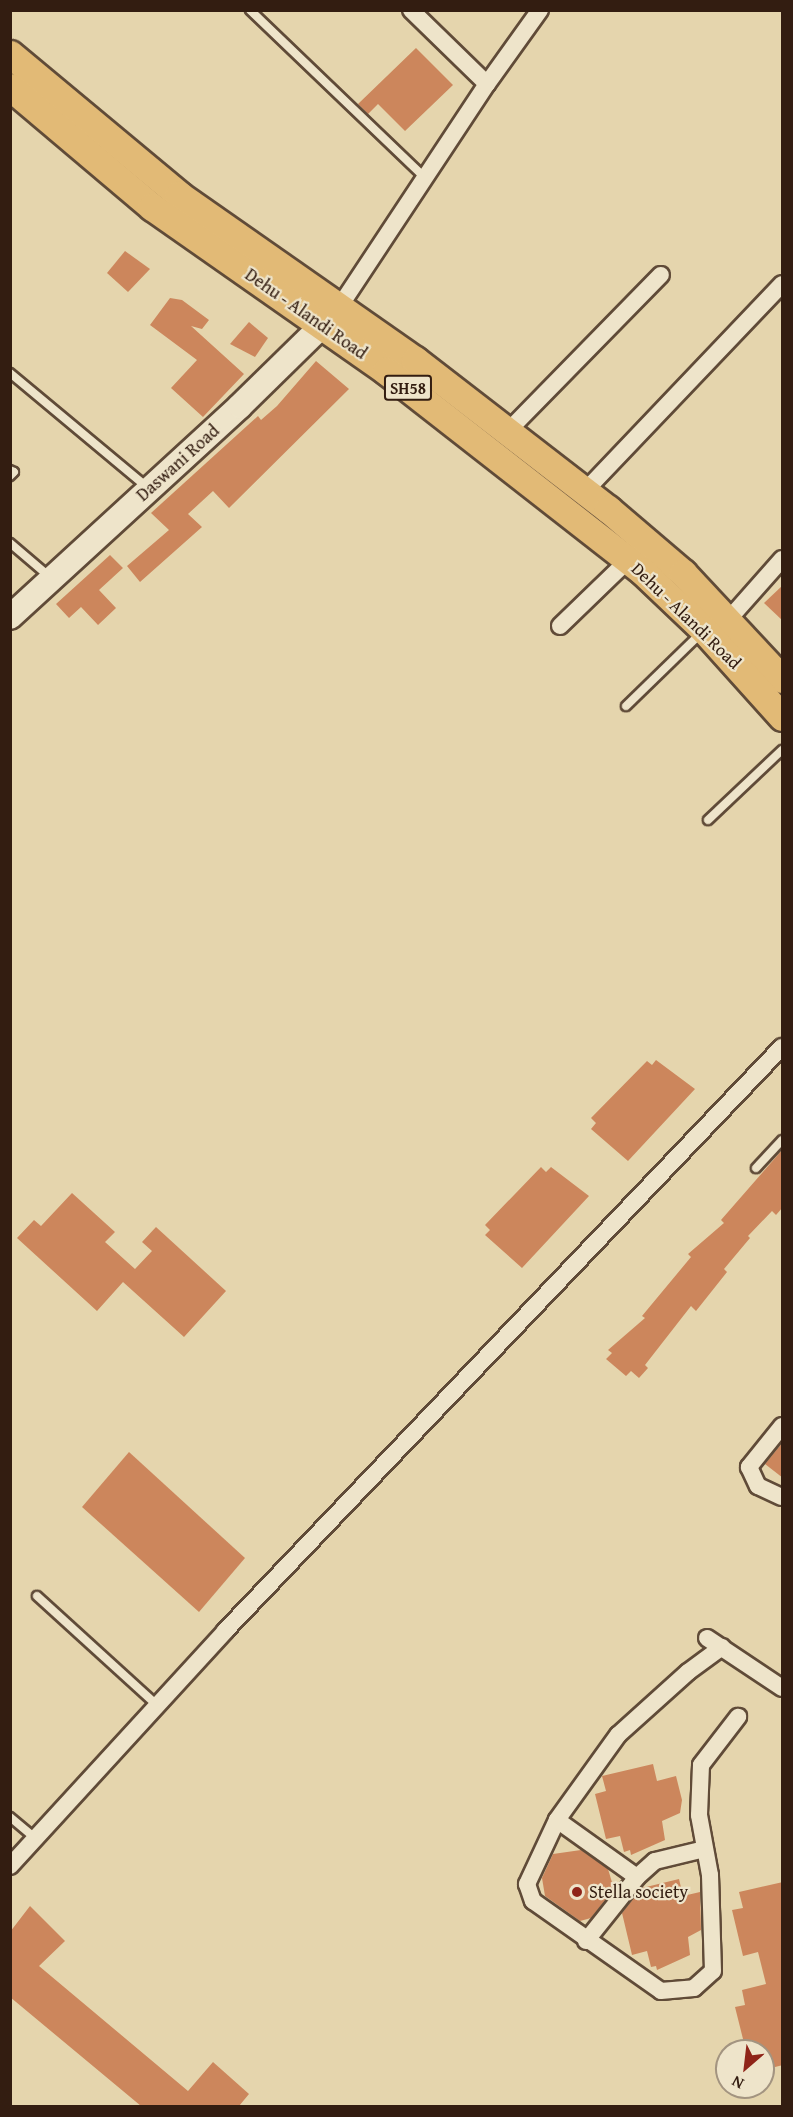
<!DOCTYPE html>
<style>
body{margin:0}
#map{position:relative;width:793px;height:2117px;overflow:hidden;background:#e5d5ad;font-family:"Gentium Book Plus",serif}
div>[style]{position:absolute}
.building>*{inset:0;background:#cc865c}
.roads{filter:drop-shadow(2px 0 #604b38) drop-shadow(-2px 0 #604b38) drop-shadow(0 2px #604b38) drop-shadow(0 -2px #604b38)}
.lane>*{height:8px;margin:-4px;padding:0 4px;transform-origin:4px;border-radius:4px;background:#eee4ca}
.street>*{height:16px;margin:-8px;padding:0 8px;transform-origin:8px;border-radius:8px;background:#eee4ca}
.secondary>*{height:24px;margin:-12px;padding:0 12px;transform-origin:12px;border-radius:12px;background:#eee4ca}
.primary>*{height:27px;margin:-13.5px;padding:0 13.5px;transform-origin:13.5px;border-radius:13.5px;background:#e2ba76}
.dots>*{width:16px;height:16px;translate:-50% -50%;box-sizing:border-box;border:3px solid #eee4ca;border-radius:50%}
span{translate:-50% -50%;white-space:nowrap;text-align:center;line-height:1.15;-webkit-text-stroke:4.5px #eee4ca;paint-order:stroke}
.shield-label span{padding:2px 4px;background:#eee4ca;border:2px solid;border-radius:4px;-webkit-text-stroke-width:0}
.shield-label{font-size:16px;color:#331d11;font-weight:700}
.street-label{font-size:18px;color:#331d11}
.poi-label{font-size:18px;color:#331d11}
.left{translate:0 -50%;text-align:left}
.frame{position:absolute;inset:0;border:12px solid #331d11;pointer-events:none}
.north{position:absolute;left:715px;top:2039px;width:60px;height:60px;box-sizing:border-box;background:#eee4ca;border:2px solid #a39480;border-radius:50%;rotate:208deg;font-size:16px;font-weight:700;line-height:24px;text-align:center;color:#331d11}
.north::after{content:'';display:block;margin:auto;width:21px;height:27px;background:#8f2418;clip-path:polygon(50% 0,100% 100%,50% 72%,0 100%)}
</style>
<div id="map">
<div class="building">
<i style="clip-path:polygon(416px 48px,453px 85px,405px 131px,378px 104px,368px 114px,358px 104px)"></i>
<i style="clip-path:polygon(125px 251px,150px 269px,128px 292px,107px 273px)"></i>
<i style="clip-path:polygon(170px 298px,182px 300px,209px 320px,202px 329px,191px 326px,244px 374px,203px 417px,171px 388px,197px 360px,150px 325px)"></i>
<i style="clip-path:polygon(249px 322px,268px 338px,255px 357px,230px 344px)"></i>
<i style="clip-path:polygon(316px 361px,349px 389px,229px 508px,213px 491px,188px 514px,202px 527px,140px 582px,127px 566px,169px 530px,151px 513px,258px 416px,261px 420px,277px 406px)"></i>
<i style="clip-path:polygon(110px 555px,123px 568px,99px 590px,116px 608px,98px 625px,81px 607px,69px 618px,56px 604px)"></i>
<i style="clip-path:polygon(783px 585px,783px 621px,764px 603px)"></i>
<i style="clip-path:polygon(656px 1060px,695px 1089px,628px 1161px,591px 1129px,596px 1123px,591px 1118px,647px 1061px,652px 1065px)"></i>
<i style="clip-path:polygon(783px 1149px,783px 1207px,776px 1215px,772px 1211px,748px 1236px,750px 1238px,724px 1269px,727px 1272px,696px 1311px,691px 1306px,645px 1365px,648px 1368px,639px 1378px,631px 1371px,626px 1376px,606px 1359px,612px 1353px,608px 1350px,645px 1318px,642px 1316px,691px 1257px,688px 1254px,724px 1223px,721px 1220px)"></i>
<i style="clip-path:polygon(541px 1167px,546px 1172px,551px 1167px,589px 1196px,522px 1268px,485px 1235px,490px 1230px,485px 1225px)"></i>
<i style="clip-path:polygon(72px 1193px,115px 1232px,105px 1242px,135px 1269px,152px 1251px,142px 1242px,156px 1227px,226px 1291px,184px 1337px,123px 1282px,97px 1311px,17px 1238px,34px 1220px,41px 1226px)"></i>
<i style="clip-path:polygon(783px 1442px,783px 1478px,765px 1464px)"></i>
<i style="clip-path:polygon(129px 1452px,245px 1558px,199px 1612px,82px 1507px)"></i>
<i style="clip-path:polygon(653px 1764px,657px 1781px,676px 1776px,682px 1800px,680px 1813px,662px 1821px,665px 1840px,631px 1855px,630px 1850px,624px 1852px,620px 1836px,606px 1839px,595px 1794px,606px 1791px,602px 1776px)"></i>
<i style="clip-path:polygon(581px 1850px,608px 1869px,614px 1889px,591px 1918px,580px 1921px,545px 1896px,542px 1878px,553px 1854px)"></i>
<i style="clip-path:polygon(679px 1879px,683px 1896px,700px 1892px,701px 1930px,688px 1937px,690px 1955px,657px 1970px,656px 1966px,651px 1967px,647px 1951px,632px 1955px,622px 1913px,642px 1888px)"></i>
<i style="clip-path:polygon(783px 1882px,783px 2065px,771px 2068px,769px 2064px,764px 2065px,763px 2051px,746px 2051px,735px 2007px,745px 2005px,742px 1990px,766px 1984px,758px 1952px,743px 1956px,732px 1910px,743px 1908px,739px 1892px)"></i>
<i style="clip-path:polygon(30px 1906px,65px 1941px,39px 1966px,188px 2091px,213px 2062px,249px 2094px,239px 2106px,141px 2106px,10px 1997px,10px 1932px)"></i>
</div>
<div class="roads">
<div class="lane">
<i style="left:250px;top:10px;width:243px;rotate:43.8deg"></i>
<i style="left:10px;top:373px;width:178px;rotate:39.8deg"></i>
<i style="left:10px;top:470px;width:4px;rotate:27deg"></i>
<i style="left:14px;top:472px;width:6px;rotate:135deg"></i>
<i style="left:10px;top:543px;width:54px;rotate:40.5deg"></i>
<i style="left:626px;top:706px;width:106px;rotate:-44.2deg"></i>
<i style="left:708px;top:820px;width:102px;rotate:-43.4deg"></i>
<i style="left:756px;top:1168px;width:38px;rotate:-47deg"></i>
<i style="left:37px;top:1596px;width:164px;rotate:42.3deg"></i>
<i style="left:10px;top:1817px;width:34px;rotate:40deg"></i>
</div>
<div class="street">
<i style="left:411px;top:10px;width:106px;rotate:44.2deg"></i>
<i style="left:340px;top:306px;width:266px;rotate:-56.5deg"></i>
<i style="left:487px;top:84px;width:91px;rotate:-54.4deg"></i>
<i style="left:509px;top:430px;width:217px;rotate:-45.6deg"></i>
<i style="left:585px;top:491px;width:286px;rotate:-46.4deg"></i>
<i style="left:729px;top:619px;width:80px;rotate:-48.5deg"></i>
<i style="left:560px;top:626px;width:95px;rotate:-44.1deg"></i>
<i style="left:782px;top:1426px;width:53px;rotate:128.8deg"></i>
<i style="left:749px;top:1467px;width:21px;rotate:65deg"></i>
<i style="left:758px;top:1486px;width:26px;rotate:25deg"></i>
<i style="left:707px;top:1638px;width:90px;rotate:33.7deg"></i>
<i style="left:722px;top:1647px;width:42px;rotate:143.7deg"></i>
<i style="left:688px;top:1672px;width:94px;rotate:138deg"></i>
<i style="left:618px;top:1735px;width:105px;rotate:125.7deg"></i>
<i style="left:557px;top:1820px;width:71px;rotate:115.1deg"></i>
<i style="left:527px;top:1884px;width:18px;rotate:71deg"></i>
<i style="left:533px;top:1901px;width:156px;rotate:35.1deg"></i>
<i style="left:661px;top:1991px;width:33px;rotate:-5deg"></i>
<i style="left:694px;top:1988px;width:25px;rotate:-42deg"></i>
<i style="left:713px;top:1971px;width:96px;rotate:-91.8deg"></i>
<i style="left:710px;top:1875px;width:61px;rotate:-100.4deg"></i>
<i style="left:699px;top:1815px;width:50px;rotate:-87.7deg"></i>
<i style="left:701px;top:1765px;width:61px;rotate:-52.4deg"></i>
<i style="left:557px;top:1820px;width:98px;rotate:35.5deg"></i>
<i style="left:10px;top:1866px;width:319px;rotate:-47.5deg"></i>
<i style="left:225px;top:1631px;width:807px;rotate:-46.36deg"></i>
<i style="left:586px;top:1941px;width:82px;rotate:-51.4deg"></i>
<i style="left:637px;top:1877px;width:24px;rotate:-42deg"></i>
<i style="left:655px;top:1861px;width:51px;rotate:-13.5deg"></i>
</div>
<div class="secondary">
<i style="left:10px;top:617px;width:312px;rotate:-42.5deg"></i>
<i style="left:240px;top:406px;width:133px;rotate:-44.4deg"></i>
</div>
<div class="primary">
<i style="left:10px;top:54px;width:220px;rotate:39.8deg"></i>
<i style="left:179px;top:195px;width:288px;rotate:35deg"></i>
<i style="left:415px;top:360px;width:244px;rotate:37.7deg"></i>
<i style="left:608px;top:509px;width:99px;rotate:40.5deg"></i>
<i style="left:683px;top:573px;width:145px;rotate:47deg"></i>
<i style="left:10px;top:87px;width:186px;rotate:40.2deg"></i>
<i style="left:152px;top:207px;width:286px;rotate:35deg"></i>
<i style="left:386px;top:371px;width:325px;rotate:38deg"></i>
<i style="left:642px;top:571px;width:86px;rotate:43.6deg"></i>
<i style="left:704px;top:630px;width:117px;rotate:48.1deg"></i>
</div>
</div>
<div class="dots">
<i style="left:577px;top:1892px;background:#8f2418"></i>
</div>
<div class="shield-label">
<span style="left:408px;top:388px">SH58</span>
</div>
<div class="street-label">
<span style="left:306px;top:314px;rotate:35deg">Dehu - Alandi Road</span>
<span style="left:178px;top:463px;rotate:-42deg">Daswani Road</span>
<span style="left:686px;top:616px;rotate:44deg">Dehu - Alandi Road</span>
</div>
<div class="poi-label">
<span class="left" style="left:589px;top:1892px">Stella society</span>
</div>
<div class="frame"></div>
<div class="north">N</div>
</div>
